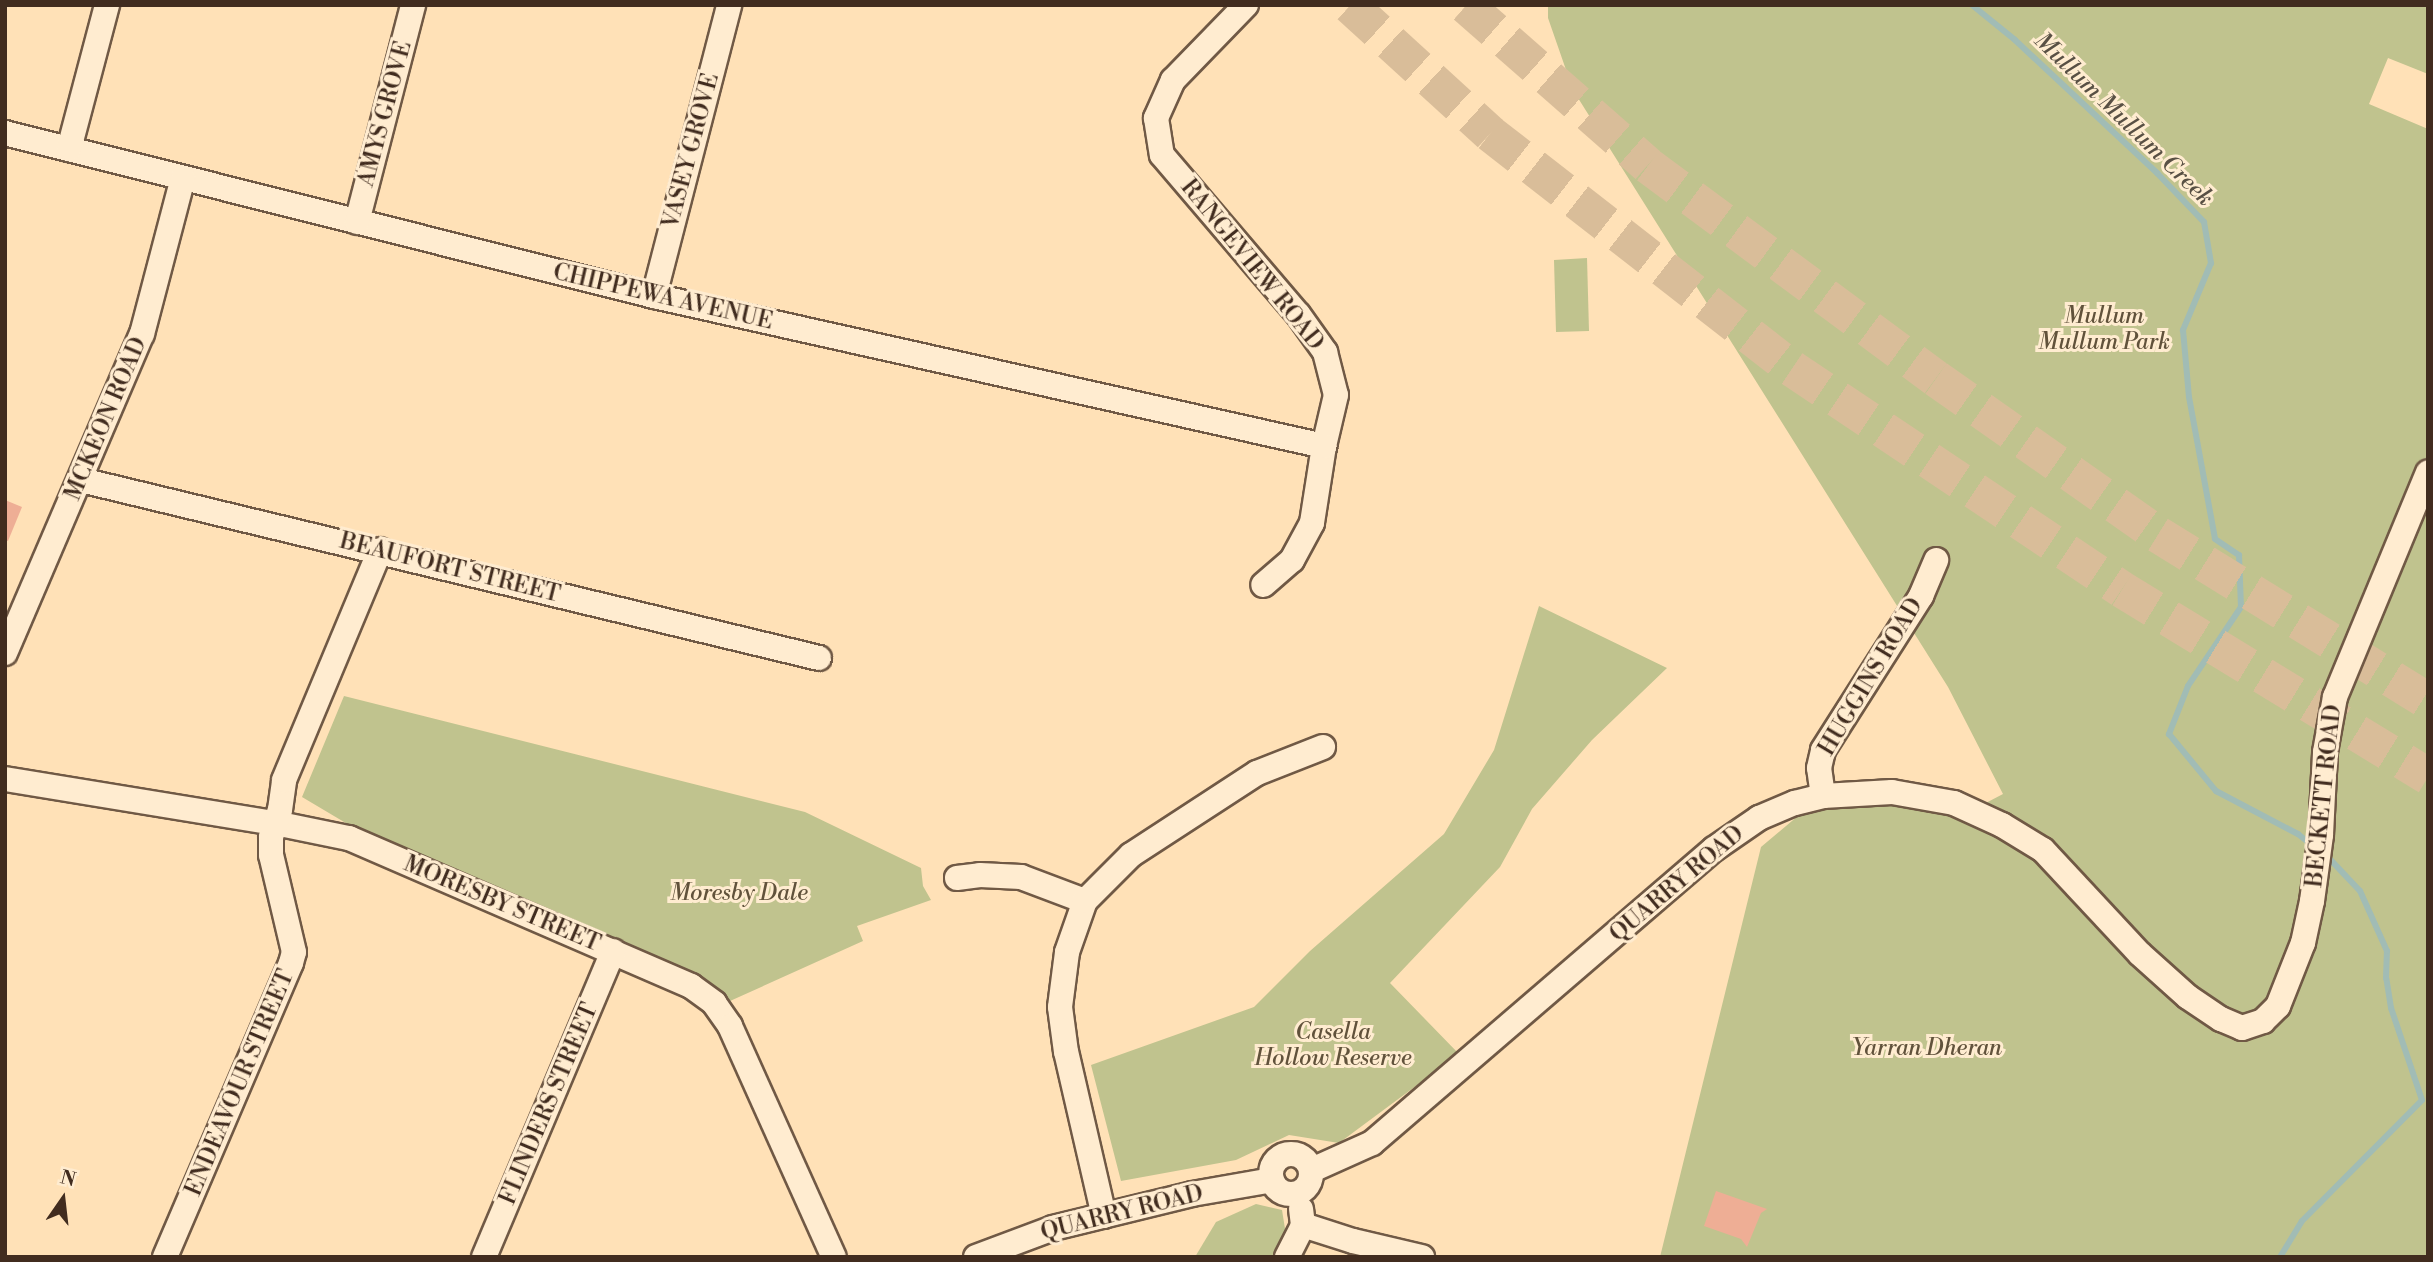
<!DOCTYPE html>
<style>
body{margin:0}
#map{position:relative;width:2433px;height:1262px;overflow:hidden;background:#ffe1b7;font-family:"Libre Bodoni",serif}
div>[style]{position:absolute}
.green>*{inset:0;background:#c0c38e}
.stream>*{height:6px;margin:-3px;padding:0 3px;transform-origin:3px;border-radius:3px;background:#a1bcb5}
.building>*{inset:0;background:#eeae95}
.highway-tunnel>*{height:37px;margin-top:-18.5px;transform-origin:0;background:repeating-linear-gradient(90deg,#d9bd99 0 37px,transparent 0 55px)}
.roads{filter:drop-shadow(2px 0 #705945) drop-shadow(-2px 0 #705945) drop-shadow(0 2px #705945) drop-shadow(0 -2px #705945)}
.minor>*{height:24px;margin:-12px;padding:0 12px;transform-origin:12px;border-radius:12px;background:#ffecd0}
.minor>.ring{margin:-12px;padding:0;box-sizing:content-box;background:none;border:24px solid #ffecd0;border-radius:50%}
span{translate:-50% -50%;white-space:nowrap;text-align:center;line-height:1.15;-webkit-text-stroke:6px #ffecd0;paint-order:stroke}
.street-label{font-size:23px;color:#412c1f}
.park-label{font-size:23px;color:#61523b;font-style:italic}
.water-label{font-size:24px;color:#595044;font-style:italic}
.frame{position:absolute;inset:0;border:7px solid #412c1f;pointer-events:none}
.north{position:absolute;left:28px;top:1164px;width:70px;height:70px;-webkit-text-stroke:5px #ffecd0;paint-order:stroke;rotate:14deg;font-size:19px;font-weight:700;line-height:28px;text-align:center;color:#412c1f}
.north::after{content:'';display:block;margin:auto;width:24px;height:32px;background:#412c1f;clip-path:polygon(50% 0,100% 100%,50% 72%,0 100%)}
</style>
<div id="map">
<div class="green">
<i style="clip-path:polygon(1548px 5px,2428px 5px,2428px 74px,2388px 58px,2369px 104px,2428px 129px,2428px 1257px,1660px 1257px,1761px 847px,1805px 810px,1834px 804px,1897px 803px,1959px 817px,2003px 794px,1948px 687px,1573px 90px,1548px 18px)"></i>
<i style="clip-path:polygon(1587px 258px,1589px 331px,1556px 332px,1554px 260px)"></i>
<i style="clip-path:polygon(1539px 606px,1667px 668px,1592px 740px,1532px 809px,1500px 867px,1390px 983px,1459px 1054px,1339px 1143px,1289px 1135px,1236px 1160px,1121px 1181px,1091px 1065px,1254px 1007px,1310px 951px,1444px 834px,1494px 750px)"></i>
<i style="clip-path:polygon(344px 696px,805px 812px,921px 868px,923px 886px,931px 900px,857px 926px,863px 941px,730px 1001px,715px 987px,632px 948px,366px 835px,302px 797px)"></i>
<i style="clip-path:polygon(1256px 1204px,1282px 1210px,1286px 1235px,1275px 1257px,1195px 1257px,1216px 1222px)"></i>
</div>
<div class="stream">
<i style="left:1972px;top:5px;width:55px;rotate:39.1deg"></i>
<i style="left:2015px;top:40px;width:195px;rotate:43.1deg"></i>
<i style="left:2157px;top:173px;width:68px;rotate:46.2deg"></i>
<i style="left:2204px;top:222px;width:42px;rotate:80.3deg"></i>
<i style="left:2211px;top:263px;width:73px;rotate:112.7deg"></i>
<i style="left:2183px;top:330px;width:67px;rotate:84.9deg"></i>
<i style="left:2189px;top:397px;width:144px;rotate:79.6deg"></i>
<i style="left:2215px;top:539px;width:29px;rotate:34deg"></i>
<i style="left:2239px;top:555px;width:52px;rotate:87.8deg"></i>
<i style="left:2241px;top:607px;width:95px;rotate:123.9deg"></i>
<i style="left:2188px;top:686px;width:52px;rotate:111.6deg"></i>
<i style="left:2169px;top:734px;width:74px;rotate:50.5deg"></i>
<i style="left:2216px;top:791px;width:93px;rotate:27.7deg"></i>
<i style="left:2298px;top:834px;width:21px;rotate:39deg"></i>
<i style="left:2280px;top:1257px;width:42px;rotate:-58.6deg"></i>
<i style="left:2302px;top:1221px;width:170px;rotate:-45.2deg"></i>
<i style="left:2422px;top:1100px;width:97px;rotate:-108.6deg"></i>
<i style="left:2391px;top:1008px;width:30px;rotate:-99deg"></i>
<i style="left:2386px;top:978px;width:27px;rotate:-88deg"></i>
<i style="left:2387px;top:951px;width:66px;rotate:-114.2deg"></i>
<i style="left:2360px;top:891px;width:50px;rotate:-133.4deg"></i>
</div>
<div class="building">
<i style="clip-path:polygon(5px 500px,22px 507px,8px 541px,5px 540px)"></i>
<i style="clip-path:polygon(1716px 1191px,1767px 1209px,1761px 1213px,1747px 1247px,1741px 1239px,1704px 1226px)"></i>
</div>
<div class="highway-tunnel">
<i style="left:1350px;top:5px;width:190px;rotate:42.4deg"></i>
<i style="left:1490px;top:133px;width:383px;rotate:37.9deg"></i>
<i style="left:1792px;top:368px;width:397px;rotate:33.8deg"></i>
<i style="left:2122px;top:589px;width:359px;rotate:31.4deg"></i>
<i style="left:1466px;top:5px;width:242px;rotate:41.3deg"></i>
<i style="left:1648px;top:165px;width:358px;rotate:36.5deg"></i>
<i style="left:1936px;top:378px;width:271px;rotate:35.1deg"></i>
<i style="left:2158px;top:534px;width:317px;rotate:31.7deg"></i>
</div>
<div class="roads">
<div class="minor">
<i style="left:1246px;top:5px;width:105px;rotate:134.2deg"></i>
<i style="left:1173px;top:80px;width:42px;rotate:114.1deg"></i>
<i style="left:1156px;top:118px;width:37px;rotate:81deg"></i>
<i style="left:1162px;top:155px;width:209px;rotate:49.5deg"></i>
<i style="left:1298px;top:314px;width:47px;rotate:54.6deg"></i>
<i style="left:1325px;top:352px;width:44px;rotate:75.7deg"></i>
<i style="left:1336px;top:395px;width:52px;rotate:103.2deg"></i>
<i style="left:1324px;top:446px;width:78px;rotate:98.9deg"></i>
<i style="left:1312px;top:523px;width:42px;rotate:118.4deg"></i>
<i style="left:1292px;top:560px;width:38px;rotate:139deg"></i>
<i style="left:5px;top:133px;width:669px;rotate:14.1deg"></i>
<i style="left:654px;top:296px;width:687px;rotate:12.62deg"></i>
<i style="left:69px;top:149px;width:149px;rotate:-75.2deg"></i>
<i style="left:357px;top:222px;width:224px;rotate:-75.5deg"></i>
<i style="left:654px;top:296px;width:301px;rotate:-75.5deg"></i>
<i style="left:81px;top:480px;width:759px;rotate:13.56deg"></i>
<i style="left:5px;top:653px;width:347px;rotate:-66.8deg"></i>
<i style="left:142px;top:334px;width:161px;rotate:-75.3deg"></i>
<i style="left:5px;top:779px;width:274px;rotate:9.3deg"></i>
<i style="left:275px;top:823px;width:76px;rotate:11.5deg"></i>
<i style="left:349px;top:838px;width:373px;rotate:23.4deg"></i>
<i style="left:691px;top:986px;width:29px;rotate:36deg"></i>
<i style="left:714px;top:1003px;width:28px;rotate:55deg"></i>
<i style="left:730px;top:1026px;width:253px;rotate:65.8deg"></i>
<i style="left:1823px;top:796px;width:28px;rotate:-98deg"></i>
<i style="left:1819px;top:768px;width:18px;rotate:-77deg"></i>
<i style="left:1823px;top:750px;width:183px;rotate:-57.5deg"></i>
<i style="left:1921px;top:596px;width:39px;rotate:-67deg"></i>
<i style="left:957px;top:878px;width:23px;rotate:-7deg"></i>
<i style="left:980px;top:875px;width:41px;rotate:2.8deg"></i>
<i style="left:1021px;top:877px;width:68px;rotate:20.6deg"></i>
<i class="ring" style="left:1271px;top:1154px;width:16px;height:16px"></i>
<i style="left:1312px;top:1170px;width:66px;rotate:-24.2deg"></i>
<i style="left:1372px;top:1143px;width:451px;rotate:-40.7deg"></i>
<i style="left:1714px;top:849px;width:55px;rotate:-34.6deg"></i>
<i style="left:1759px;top:818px;width:39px;rotate:-23deg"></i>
<i style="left:1795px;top:803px;width:29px;rotate:-14deg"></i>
<i style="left:1823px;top:796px;width:69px;rotate:-3.3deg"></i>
<i style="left:1892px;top:792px;width:63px;rotate:10.1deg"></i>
<i style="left:1954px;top:803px;width:53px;rotate:24.6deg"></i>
<i style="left:2002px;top:825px;width:48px;rotate:31.4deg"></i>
<i style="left:2043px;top:850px;width:142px;rotate:47deg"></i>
<i style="left:2140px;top:954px;width:64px;rotate:41.9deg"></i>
<i style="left:2188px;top:997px;width:40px;rotate:34deg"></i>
<i style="left:2221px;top:1019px;width:23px;rotate:23deg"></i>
<i style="left:2242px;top:1028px;width:22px;rotate:-18deg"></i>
<i style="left:2263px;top:1021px;width:21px;rotate:-45deg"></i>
<i style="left:2278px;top:1006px;width:68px;rotate:-68.4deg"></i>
<i style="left:2303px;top:943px;width:43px;rotate:-77.9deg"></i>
<i style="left:2312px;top:901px;width:67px;rotate:-82.2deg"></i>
<i style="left:2321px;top:835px;width:83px;rotate:-87.2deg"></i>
<i style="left:2325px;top:752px;width:56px;rotate:-79.7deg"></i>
<i style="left:2335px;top:697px;width:243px;rotate:-67.5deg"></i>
<i style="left:1104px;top:1216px;width:168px;rotate:-103deg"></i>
<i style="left:1066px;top:1052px;width:45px;rotate:-97.6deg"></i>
<i style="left:1060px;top:1007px;width:55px;rotate:-82.7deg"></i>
<i style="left:1067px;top:952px;width:54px;rotate:-70.6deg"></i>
<i style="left:1085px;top:901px;width:65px;rotate:-45deg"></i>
<i style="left:1131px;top:855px;width:150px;rotate:-33.1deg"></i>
<i style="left:1257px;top:773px;width:71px;rotate:-21.5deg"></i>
<i style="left:1303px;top:1225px;width:52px;rotate:17.7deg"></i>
<i style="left:1353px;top:1241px;width:71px;rotate:13.1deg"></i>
<i style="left:165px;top:1257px;width:320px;rotate:-66.8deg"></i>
<i style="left:291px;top:963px;width:11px;rotate:-75deg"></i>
<i style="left:294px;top:952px;width:100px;rotate:-103.3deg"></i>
<i style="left:271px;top:855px;width:18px;rotate:-90deg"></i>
<i style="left:271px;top:837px;width:28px;rotate:-72deg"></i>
<i style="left:280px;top:810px;width:30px;rotate:-82deg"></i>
<i style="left:284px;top:780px;width:249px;rotate:-67.3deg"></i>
<i style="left:484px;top:1257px;width:332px;rotate:-67.1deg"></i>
<i style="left:976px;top:1257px;width:82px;rotate:-20.6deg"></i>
<i style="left:1053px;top:1228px;width:143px;rotate:-13.7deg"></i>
<i style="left:1192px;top:1194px;width:81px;rotate:-9.9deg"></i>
<i style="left:1287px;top:1257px;width:36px;rotate:-63deg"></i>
<i style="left:1303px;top:1225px;width:16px;rotate:-97deg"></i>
</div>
</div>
<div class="street-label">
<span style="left:385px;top:114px;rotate:-75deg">AMYS GROVE</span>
<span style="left:691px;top:151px;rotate:-75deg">VASEY GROVE</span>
<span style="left:1252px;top:265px;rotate:51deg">RANGEVIEW ROAD</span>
<span style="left:663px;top:297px;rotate:13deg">CHIPPEWA AVENUE</span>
<span style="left:106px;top:419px;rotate:-67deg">MCKEON ROAD</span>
<span style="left:450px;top:568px;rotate:14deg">BEAUFORT STREET</span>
<span style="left:1871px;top:677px;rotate:-59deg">HUGGINS ROAD</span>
<span style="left:2324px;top:796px;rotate:-84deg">BECKETT ROAD</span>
<span style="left:1677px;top:884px;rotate:-40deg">QUARRY ROAD</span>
<span style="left:502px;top:904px;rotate:23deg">MORESBY STREET</span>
<span style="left:240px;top:1083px;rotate:-67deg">ENDEAVOUR STREET</span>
<span style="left:549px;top:1104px;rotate:-67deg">FLINDERS STREET</span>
<span style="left:1122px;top:1213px;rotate:-14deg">QUARRY ROAD</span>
</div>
<div class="park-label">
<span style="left:2104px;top:329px">Mullum<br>Mullum Park</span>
<span style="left:739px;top:893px">Moresby Dale</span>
<span style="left:1333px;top:1045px">Casella<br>Hollow Reserve</span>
<span style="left:1927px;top:1048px">Yarran Dheran</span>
</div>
<div class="water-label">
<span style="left:2123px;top:120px;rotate:44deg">Mullum Mullum Creek</span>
</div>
<div class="frame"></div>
<div class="north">N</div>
</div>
